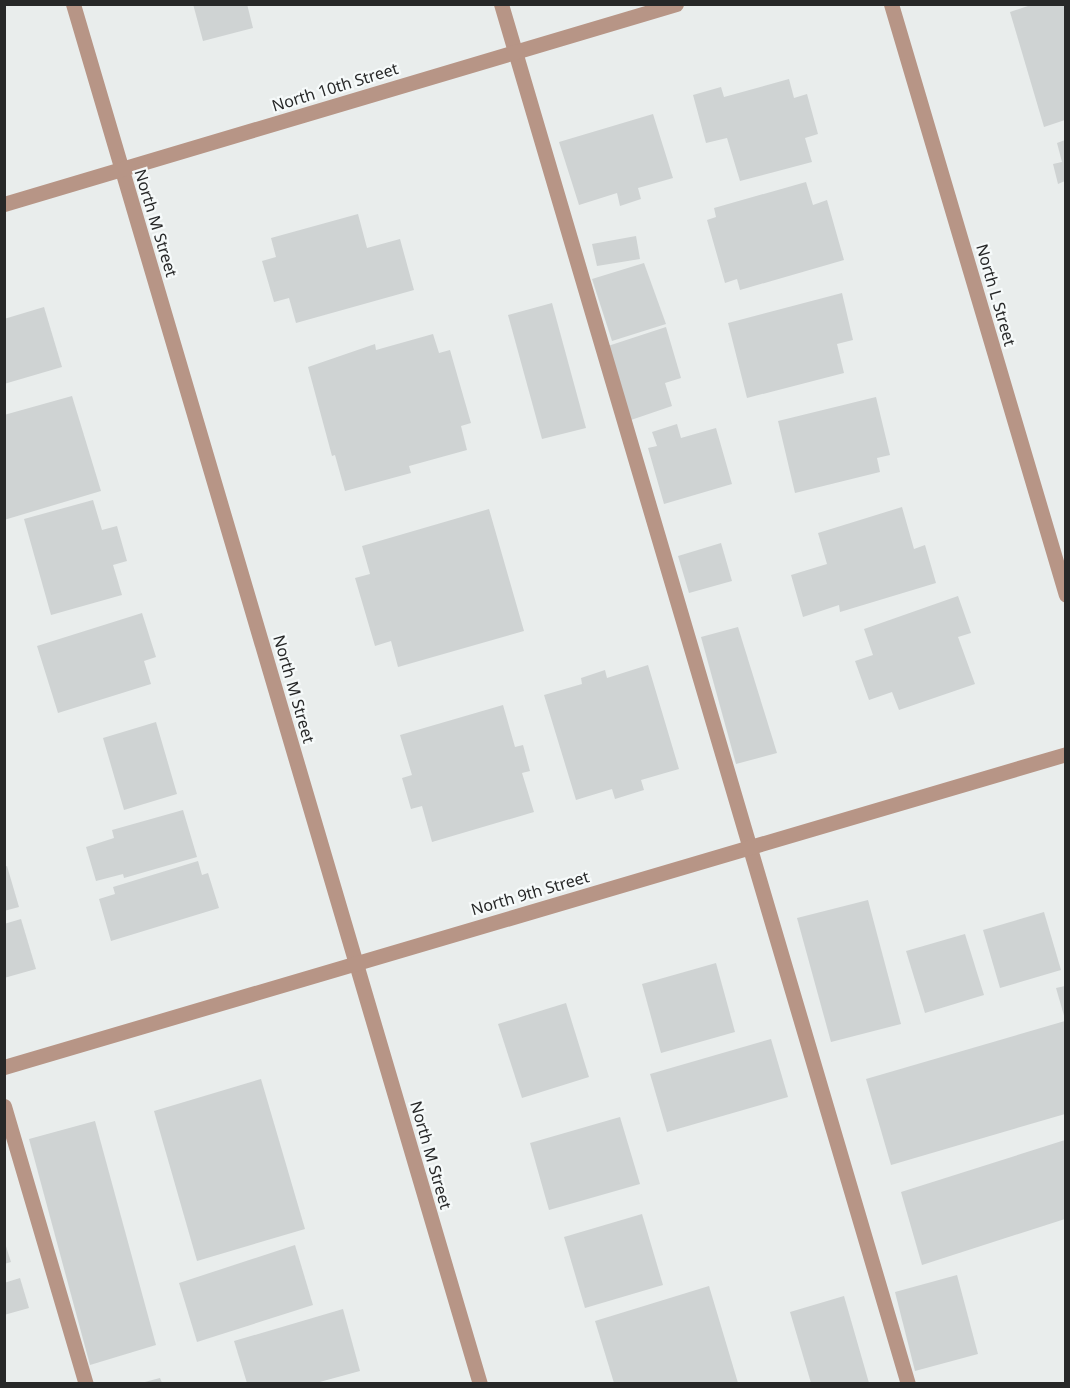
<!DOCTYPE html>
<style>
body{margin:0}
#map{position:relative;width:1070px;height:1388px;overflow:hidden;background:#e9edec;font-family:"Noto Sans",sans-serif}
div>[style]{position:absolute}
.building>*{inset:0;background:#cfd3d3}
.lane>*{height:15px;margin:-7.5px;padding:0 7.5px;transform-origin:7.5px;border-radius:7.5px;background:#b79586}
.street>*{height:15px;margin:-7.5px;padding:0 7.5px;transform-origin:7.5px;border-radius:7.5px;background:#b79586}
span{translate:-50% -50%;white-space:nowrap;text-align:center;line-height:1.15;-webkit-text-stroke:4.5px #f6fafa;paint-order:stroke}
.street-label{font-size:16px;color:#272828}
.frame{position:absolute;inset:0;border:6px solid #272828;pointer-events:none}
</style>
<div id="map">
<div class="building">
<i style="clip-path:polygon(193px 4px,247px 4px,253px 28px,203px 41px)"></i>
<i style="clip-path:polygon(1034px 4px,1065px 5px,1065px 120px,1044px 127px,1010px 12px)"></i>
<i style="clip-path:polygon(789px 79px,794px 98px,807px 94px,818px 134px,805px 138px,812px 162px,740px 181px,727px 138px,706px 143px,693px 95px,721px 87px,724px 97px)"></i>
<i style="clip-path:polygon(653px 114px,673px 178px,638px 188px,641px 199px,620px 206px,617px 193px,579px 205px,559px 142px)"></i>
<i style="clip-path:polygon(1065px 140px,1065px 181px,1058px 184px,1053px 164px,1062px 162px,1057px 143px)"></i>
<i style="clip-path:polygon(806px 182px,813px 205px,827px 200px,844px 260px,740px 290px,737px 279px,725px 283px,707px 220px,716px 217px,714px 208px)"></i>
<i style="clip-path:polygon(358px 214px,367px 248px,400px 239px,414px 290px,296px 323px,289px 298px,274px 302px,262px 261px,276px 257px,271px 238px)"></i>
<i style="clip-path:polygon(636px 236px,640px 259px,597px 266px,592px 244px)"></i>
<i style="clip-path:polygon(644px 263px,666px 324px,612px 341px,592px 279px)"></i>
<i style="clip-path:polygon(842px 293px,853px 340px,837px 344px,844px 373px,747px 398px,728px 323px)"></i>
<i style="clip-path:polygon(552px 303px,586px 428px,542px 439px,508px 315px)"></i>
<i style="clip-path:polygon(44px 307px,62px 367px,4px 384px,4px 319px)"></i>
<i style="clip-path:polygon(666px 327px,681px 378px,665px 383px,672px 406px,631px 420px,608px 346px)"></i>
<i style="clip-path:polygon(433px 334px,439px 353px,450px 350px,471px 423px,461px 426px,467px 450px,409px 466px,411px 473px,345px 491px,335px 455px,332px 456px,308px 367px,375px 344px,376px 350px)"></i>
<i style="clip-path:polygon(72px 396px,101px 491px,4px 520px,4px 415px)"></i>
<i style="clip-path:polygon(876px 397px,890px 455px,877px 458px,880px 472px,795px 493px,778px 421px)"></i>
<i style="clip-path:polygon(677px 424px,681px 438px,716px 428px,732px 484px,664px 504px,648px 448px,657px 446px,652px 432px)"></i>
<i style="clip-path:polygon(93px 500px,102px 530px,117px 526px,127px 561px,113px 565px,122px 595px,51px 615px,24px 519px)"></i>
<i style="clip-path:polygon(902px 507px,914px 549px,925px 545px,936px 583px,840px 612px,839px 605px,803px 617px,791px 575px,827px 564px,818px 533px)"></i>
<i style="clip-path:polygon(489px 509px,524px 631px,398px 667px,391px 641px,375px 646px,355px 578px,370px 574px,362px 546px)"></i>
<i style="clip-path:polygon(721px 543px,732px 581px,689px 593px,678px 556px)"></i>
<i style="clip-path:polygon(958px 596px,971px 633px,958px 637px,975px 684px,899px 710px,892px 692px,869px 700px,855px 661px,873px 655px,864px 629px)"></i>
<i style="clip-path:polygon(142px 613px,156px 657px,144px 661px,151px 684px,58px 713px,37px 646px)"></i>
<i style="clip-path:polygon(738px 627px,777px 753px,736px 764px,701px 637px)"></i>
<i style="clip-path:polygon(648px 665px,679px 769px,641px 780px,644px 790px,615px 799px,612px 789px,576px 800px,544px 695px,582px 684px,581px 678px,605px 670px,607px 678px)"></i>
<i style="clip-path:polygon(503px 705px,515px 747px,523px 745px,530px 771px,522px 773px,534px 812px,432px 842px,422px 806px,411px 809px,402px 778px,412px 775px,400px 735px)"></i>
<i style="clip-path:polygon(156px 722px,177px 794px,124px 810px,103px 738px)"></i>
<i style="clip-path:polygon(183px 810px,197px 857px,124px 878px,123px 874px,96px 881px,86px 847px,114px 838px,112px 830px)"></i>
<i style="clip-path:polygon(198px 861px,202px 875px,208px 873px,219px 908px,111px 941px,99px 899px,115px 894px,113px 887px)"></i>
<i style="clip-path:polygon(7px 866px,19px 907px,4px 911px,4px 867px)"></i>
<i style="clip-path:polygon(868px 900px,901px 1024px,831px 1042px,797px 918px)"></i>
<i style="clip-path:polygon(1044px 912px,1061px 970px,1000px 988px,983px 930px)"></i>
<i style="clip-path:polygon(21px 919px,36px 969px,4px 978px,4px 924px)"></i>
<i style="clip-path:polygon(965px 934px,984px 995px,925px 1013px,906px 951px)"></i>
<i style="clip-path:polygon(716px 963px,735px 1032px,661px 1053px,642px 984px)"></i>
<i style="clip-path:polygon(1065px 986px,1065px 1019px,1056px 988px)"></i>
<i style="clip-path:polygon(566px 1003px,589px 1077px,522px 1098px,498px 1024px)"></i>
<i style="clip-path:polygon(1065px 1021px,1065px 1114px,891px 1165px,866px 1079px)"></i>
<i style="clip-path:polygon(771px 1039px,788px 1097px,667px 1132px,650px 1074px)"></i>
<i style="clip-path:polygon(261px 1079px,305px 1229px,197px 1261px,154px 1111px)"></i>
<i style="clip-path:polygon(620px 1117px,640px 1184px,549px 1210px,530px 1143px)"></i>
<i style="clip-path:polygon(95px 1121px,156px 1345px,90px 1365px,29px 1139px)"></i>
<i style="clip-path:polygon(1065px 1140px,1065px 1219px,922px 1265px,901px 1192px)"></i>
<i style="clip-path:polygon(642px 1214px,663px 1285px,585px 1308px,564px 1237px)"></i>
<i style="clip-path:polygon(4px 1240px,11px 1262px,4px 1264px)"></i>
<i style="clip-path:polygon(295px 1245px,313px 1305px,197px 1342px,179px 1283px)"></i>
<i style="clip-path:polygon(957px 1275px,978px 1354px,915px 1371px,895px 1292px)"></i>
<i style="clip-path:polygon(20px 1278px,29px 1308px,4px 1315px,4px 1283px)"></i>
<i style="clip-path:polygon(709px 1286px,738px 1383px,614px 1383px,595px 1321px)"></i>
<i style="clip-path:polygon(844px 1296px,869px 1383px,811px 1383px,790px 1312px)"></i>
<i style="clip-path:polygon(343px 1309px,360px 1371px,316px 1383px,247px 1383px,234px 1341px)"></i>
<i style="clip-path:polygon(160px 1378px,162px 1383px,141px 1383px)"></i>
</div>
<div class="lane">
<i style="left:501px;top:4px;width:1439px;rotate:73.57deg"></i>
<i style="left:4px;top:1106px;width:290px;rotate:73.6deg"></i>
</div>
<div class="street">
<i style="left:73px;top:4px;width:1439px;rotate:73.57deg"></i>
<i style="left:891px;top:4px;width:616px;rotate:73.51deg"></i>
<i style="left:4px;top:204px;width:701px;rotate:-16.57deg"></i>
<i style="left:4px;top:1067px;width:1107px;rotate:-16.42deg"></i>
</div>
<div class="street-label">
<span style="left:335px;top:87px;rotate:-17deg">North 10th Street</span>
<span style="left:156px;top:223px;rotate:73deg">North M Street</span>
<span style="left:996px;top:295px;rotate:74deg">North L Street</span>
<span style="left:294px;top:689px;rotate:74deg">North M Street</span>
<span style="left:530px;top:893px;rotate:-16deg">North 9th Street</span>
<span style="left:431px;top:1155px;rotate:74deg">North M Street</span>
</div>
<div class="frame"></div>
</div>
